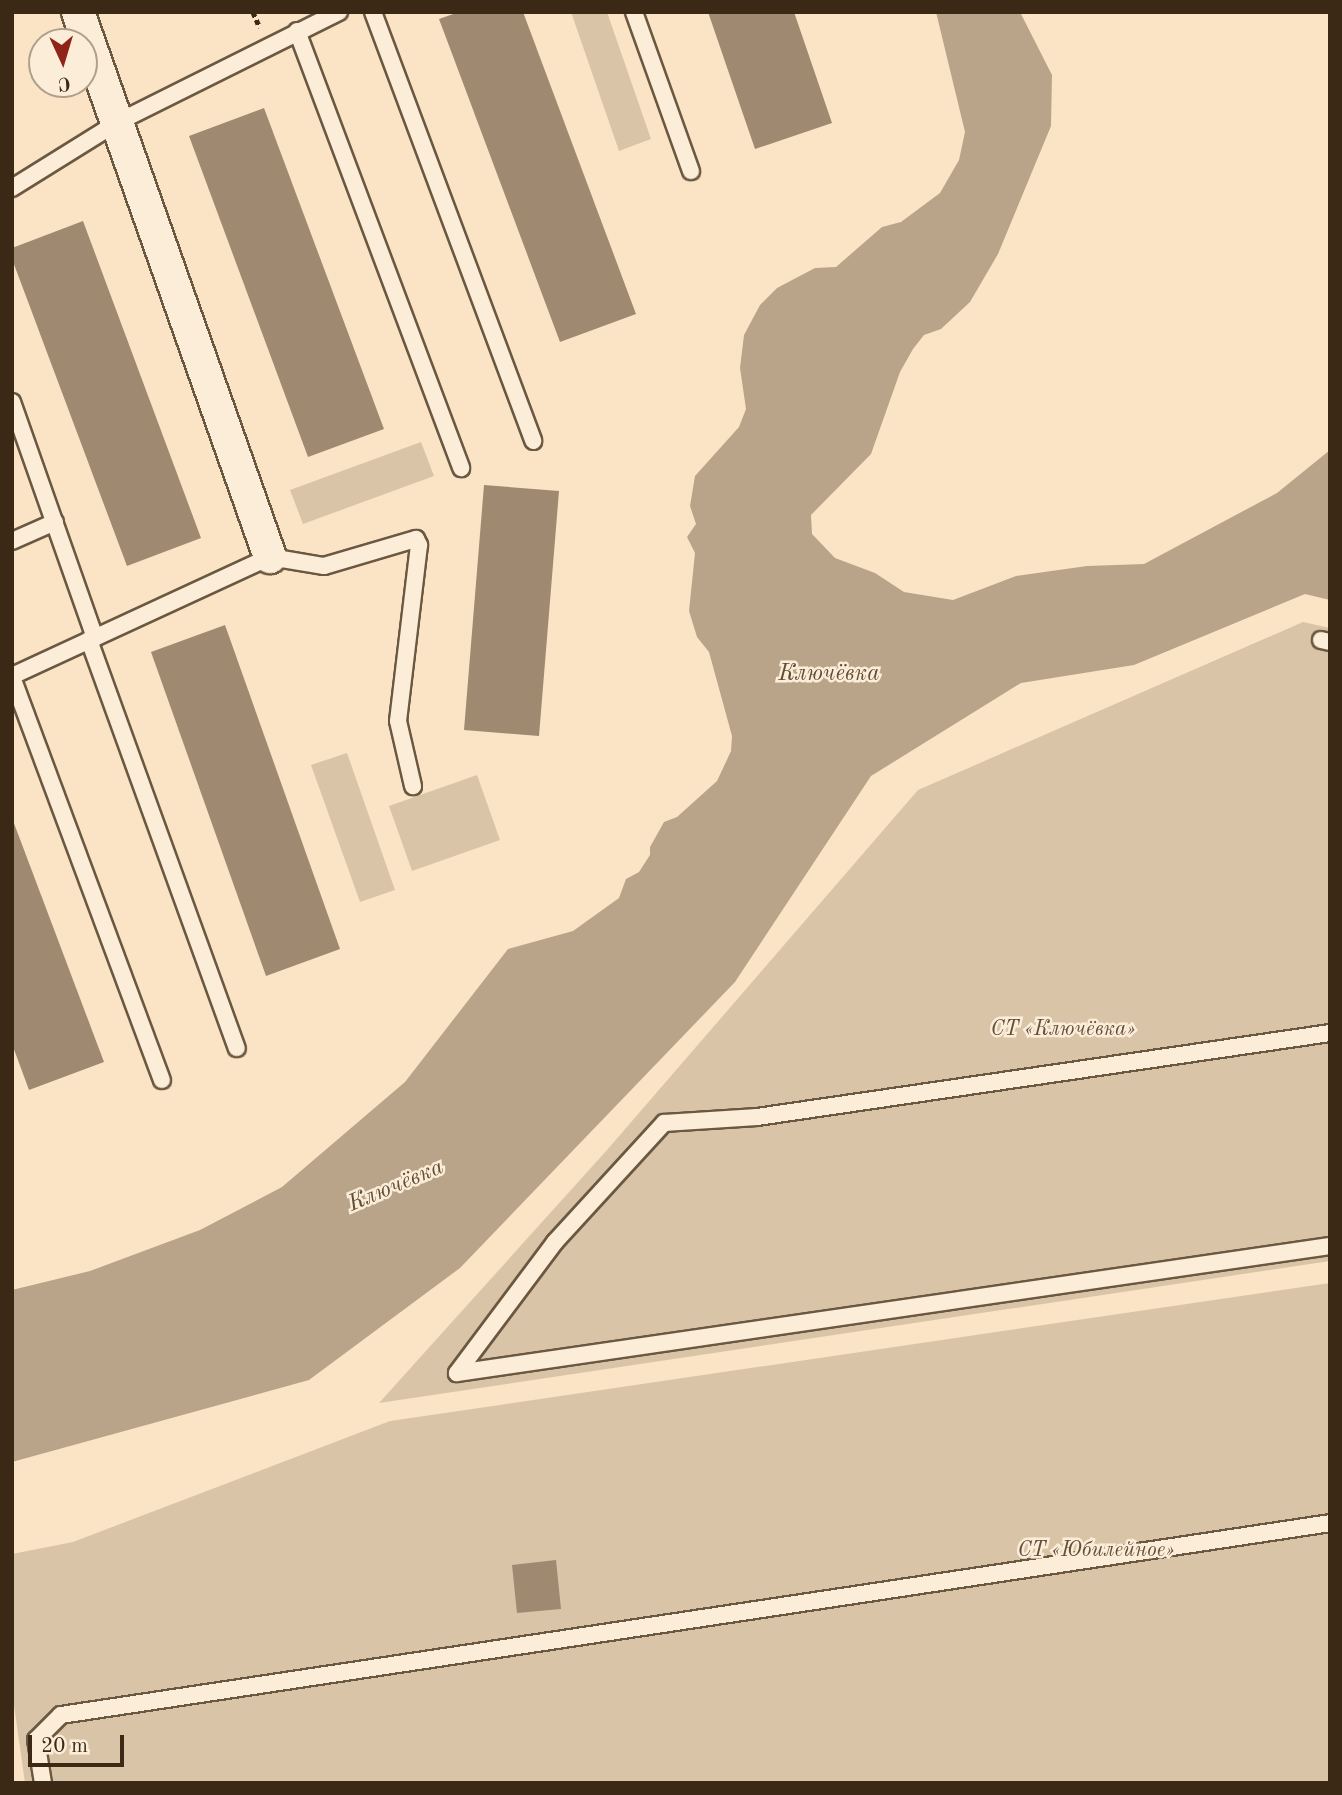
<!DOCTYPE html>
<meta charset="utf-8">
<style>
body{margin:0}
#map{position:relative;width:1342px;height:1795px;overflow:hidden;background:#fbe4c5;font-family:"Old Standard TT",serif}
div>[style]{position:absolute}
.green>*{inset:0;background:#dac4a7}
.water>*{inset:0;background:#baa489}
.building>*{inset:0;background:#9f8a71}
.path>*{height:4.5px;margin-top:-2.25px;transform-origin:0;background:repeating-linear-gradient(90deg,#3b2915 0 5px,transparent 0 8.5px)}
.roads{filter:drop-shadow(2px 0 #6b5841) drop-shadow(-2px 0 #6b5841) drop-shadow(0 2px #6b5841) drop-shadow(0 -2px #6b5841)}
.service>*{height:16px;margin:-8px;padding:0 8px;transform-origin:8px;border-radius:8px;background:#fcedd9}
.minor>*{height:32px;margin:-16px;padding:0 16px;transform-origin:16px;border-radius:16px;background:#fcedd9}
span{translate:-50% -50%;white-space:nowrap;text-align:center;line-height:1.15;-webkit-text-stroke:5px #fcedd9;paint-order:stroke}
.park-label{font-size:21px;color:#63503a;font-style:italic}
.water-label{font-size:23px;color:#614e38;font-style:italic}
.frame{position:absolute;inset:0;border:14px solid #3b2915;pointer-events:none}
.north{position:absolute;left:28px;top:28px;width:70px;height:70px;box-sizing:border-box;background:#fcedd9;border:2px solid #af9f8b;border-radius:50%;rotate:176deg;font-size:19px;font-weight:700;line-height:28px;text-align:center;color:#3b2915}
.north::after{content:'';display:block;margin:auto;width:24px;height:32px;background:#8f2418;clip-path:polygon(50% 0,100% 100%,50% 72%,0 100%)}
.scale{position:absolute;left:28px;top:1735px;width:96px;height:32px;box-sizing:border-box;border:4px solid #3b2915;border-top:0;padding-left:9px;font-size:21px;line-height:24px;white-space:nowrap;color:#3b2915;-webkit-text-stroke:5px #fcedd9;paint-order:stroke}
</style>
<div id="map">
<div class="green">
<i style="clip-path:polygon(571px 12px,607px 12px,651px 139px,619px 151px)"></i>
<i style="clip-path:polygon(421px 442px,434px 476px,303px 524px,290px 490px)"></i>
<i style="clip-path:polygon(1303px 622px,1330px 628px,1330px 1261px,379px 1403px,607px 1150px,918px 790px)"></i>
<i style="clip-path:polygon(347px 753px,395px 890px,360px 902px,311px 765px)"></i>
<i style="clip-path:polygon(477px 775px,500px 840px,412px 871px,389px 806px)"></i>
<i style="clip-path:polygon(1330px 1283px,1330px 1783px,25px 1783px,12px 1691px,12px 1554px,73px 1542px,390px 1421px)"></i>
</div>
<div class="water">
<i style="clip-path:polygon(936px 12px,1020px 12px,1052px 75px,1051px 126px,998px 254px,970px 302px,941px 329px,924px 335px,913px 349px,900px 372px,871px 454px,811px 515px,812px 534px,835px 558px,875px 573px,904px 592px,953px 600px,1016px 576px,1087px 566px,1144px 564px,1277px 493px,1330px 450px,1330px 600px,1305px 594px,1134px 665px,1021px 683px,871px 776px,735px 982px,460px 1268px,309px 1380px,12px 1462px,12px 1290px,90px 1271px,200px 1230px,282px 1187px,405px 1082px,508px 949px,573px 931px,619px 898px,626px 879px,639px 872px,650px 855px,650px 847px,664px 822px,677px 817px,717px 781px,731px 751px,732px 736px,709px 652px,697px 637px,689px 611px,695px 553px,687px 537px,696px 524px,690px 506px,695px 476px,739px 427px,746px 409px,740px 368px,744px 335px,760px 305px,777px 288px,815px 268px,836px 267px,882px 227px,901px 222px,940px 193px,959px 160px,965px 132px)"></i>
</div>
<div class="building">
<i style="clip-path:polygon(459px 12px,523px 12px,636px 314px,560px 342px,439px 19px)"></i>
<i style="clip-path:polygon(708px 12px,794px 12px,832px 123px,755px 149px)"></i>
<i style="clip-path:polygon(264px 108px,384px 429px,308px 457px,189px 136px)"></i>
<i style="clip-path:polygon(83px 221px,201px 538px,127px 566px,12px 259px,12px 248px)"></i>
<i style="clip-path:polygon(484px 485px,559px 491px,539px 736px,464px 730px)"></i>
<i style="clip-path:polygon(225px 625px,340px 949px,266px 976px,151px 652px)"></i>
<i style="clip-path:polygon(12px 818px,104px 1062px,29px 1090px,12px 1044px)"></i>
<i style="clip-path:polygon(556px 1560px,561px 1609px,517px 1613px,512px 1565px)"></i>
</div>
<div class="path">
<i style="left:253px;top:12px;width:17px;rotate:66deg"></i>
</div>
<div class="roads">
<div class="service">
<i style="left:373px;top:12px;width:458px;rotate:69.5deg"></i>
<i style="left:634px;top:12px;width:169px;rotate:70.3deg"></i>
<i style="left:297px;top:31px;width:467px;rotate:69.4deg"></i>
<i style="left:12px;top:188px;width:125px;rotate:-31.9deg"></i>
<i style="left:118px;top:122px;width:247px;rotate:-26.5deg"></i>
<i style="left:12px;top:402px;width:250px;rotate:70.6deg"></i>
<i style="left:12px;top:541px;width:47px;rotate:-23.8deg"></i>
<i style="left:89px;top:640px;width:434px;rotate:70.1deg"></i>
<i style="left:1321px;top:640px;width:9px;rotate:13deg"></i>
<i style="left:12px;top:676px;width:284px;rotate:-24.8deg"></i>
<i style="left:270px;top:557px;width:55px;rotate:9.5deg"></i>
<i style="left:324px;top:566px;width:96px;rotate:-16.4deg"></i>
<i style="left:416px;top:539px;width:7px;rotate:63deg"></i>
<i style="left:419px;top:545px;width:177px;rotate:96.8deg"></i>
<i style="left:398px;top:721px;width:67px;rotate:77deg"></i>
<i style="left:12px;top:677px;width:430px;rotate:69.6deg"></i>
<i style="left:1330px;top:1033px;width:579px;rotate:171.66deg"></i>
<i style="left:757px;top:1117px;width:93px;rotate:176.3deg"></i>
<i style="left:664px;top:1123px;width:161px;rotate:132.5deg"></i>
<i style="left:555px;top:1242px;width:164px;rotate:126.8deg"></i>
<i style="left:457px;top:1373px;width:882px;rotate:-8.28deg"></i>
<i style="left:43px;top:1783px;width:44px;rotate:-99.2deg"></i>
<i style="left:36px;top:1740px;width:35px;rotate:-45deg"></i>
<i style="left:61px;top:1715px;width:1283px;rotate:-8.6deg"></i>
</div>
<div class="minor">
<i style="left:78px;top:12px;width:578px;rotate:70.59deg"></i>
</div>
</div>
<div class="park-label">
<span style="left:1063px;top:1030px">СТ «Ключёвка»</span>
<span style="left:1096px;top:1551px">СТ «Юбилейное»</span>
</div>
<div class="water-label">
<span style="left:829px;top:674px">Ключёвка</span>
<span style="left:396px;top:1186px;rotate:-23deg">Ключёвка</span>
</div>
<div class="frame"></div>
<div class="north">С</div>
<div class="scale">20 m</div>
</div>
